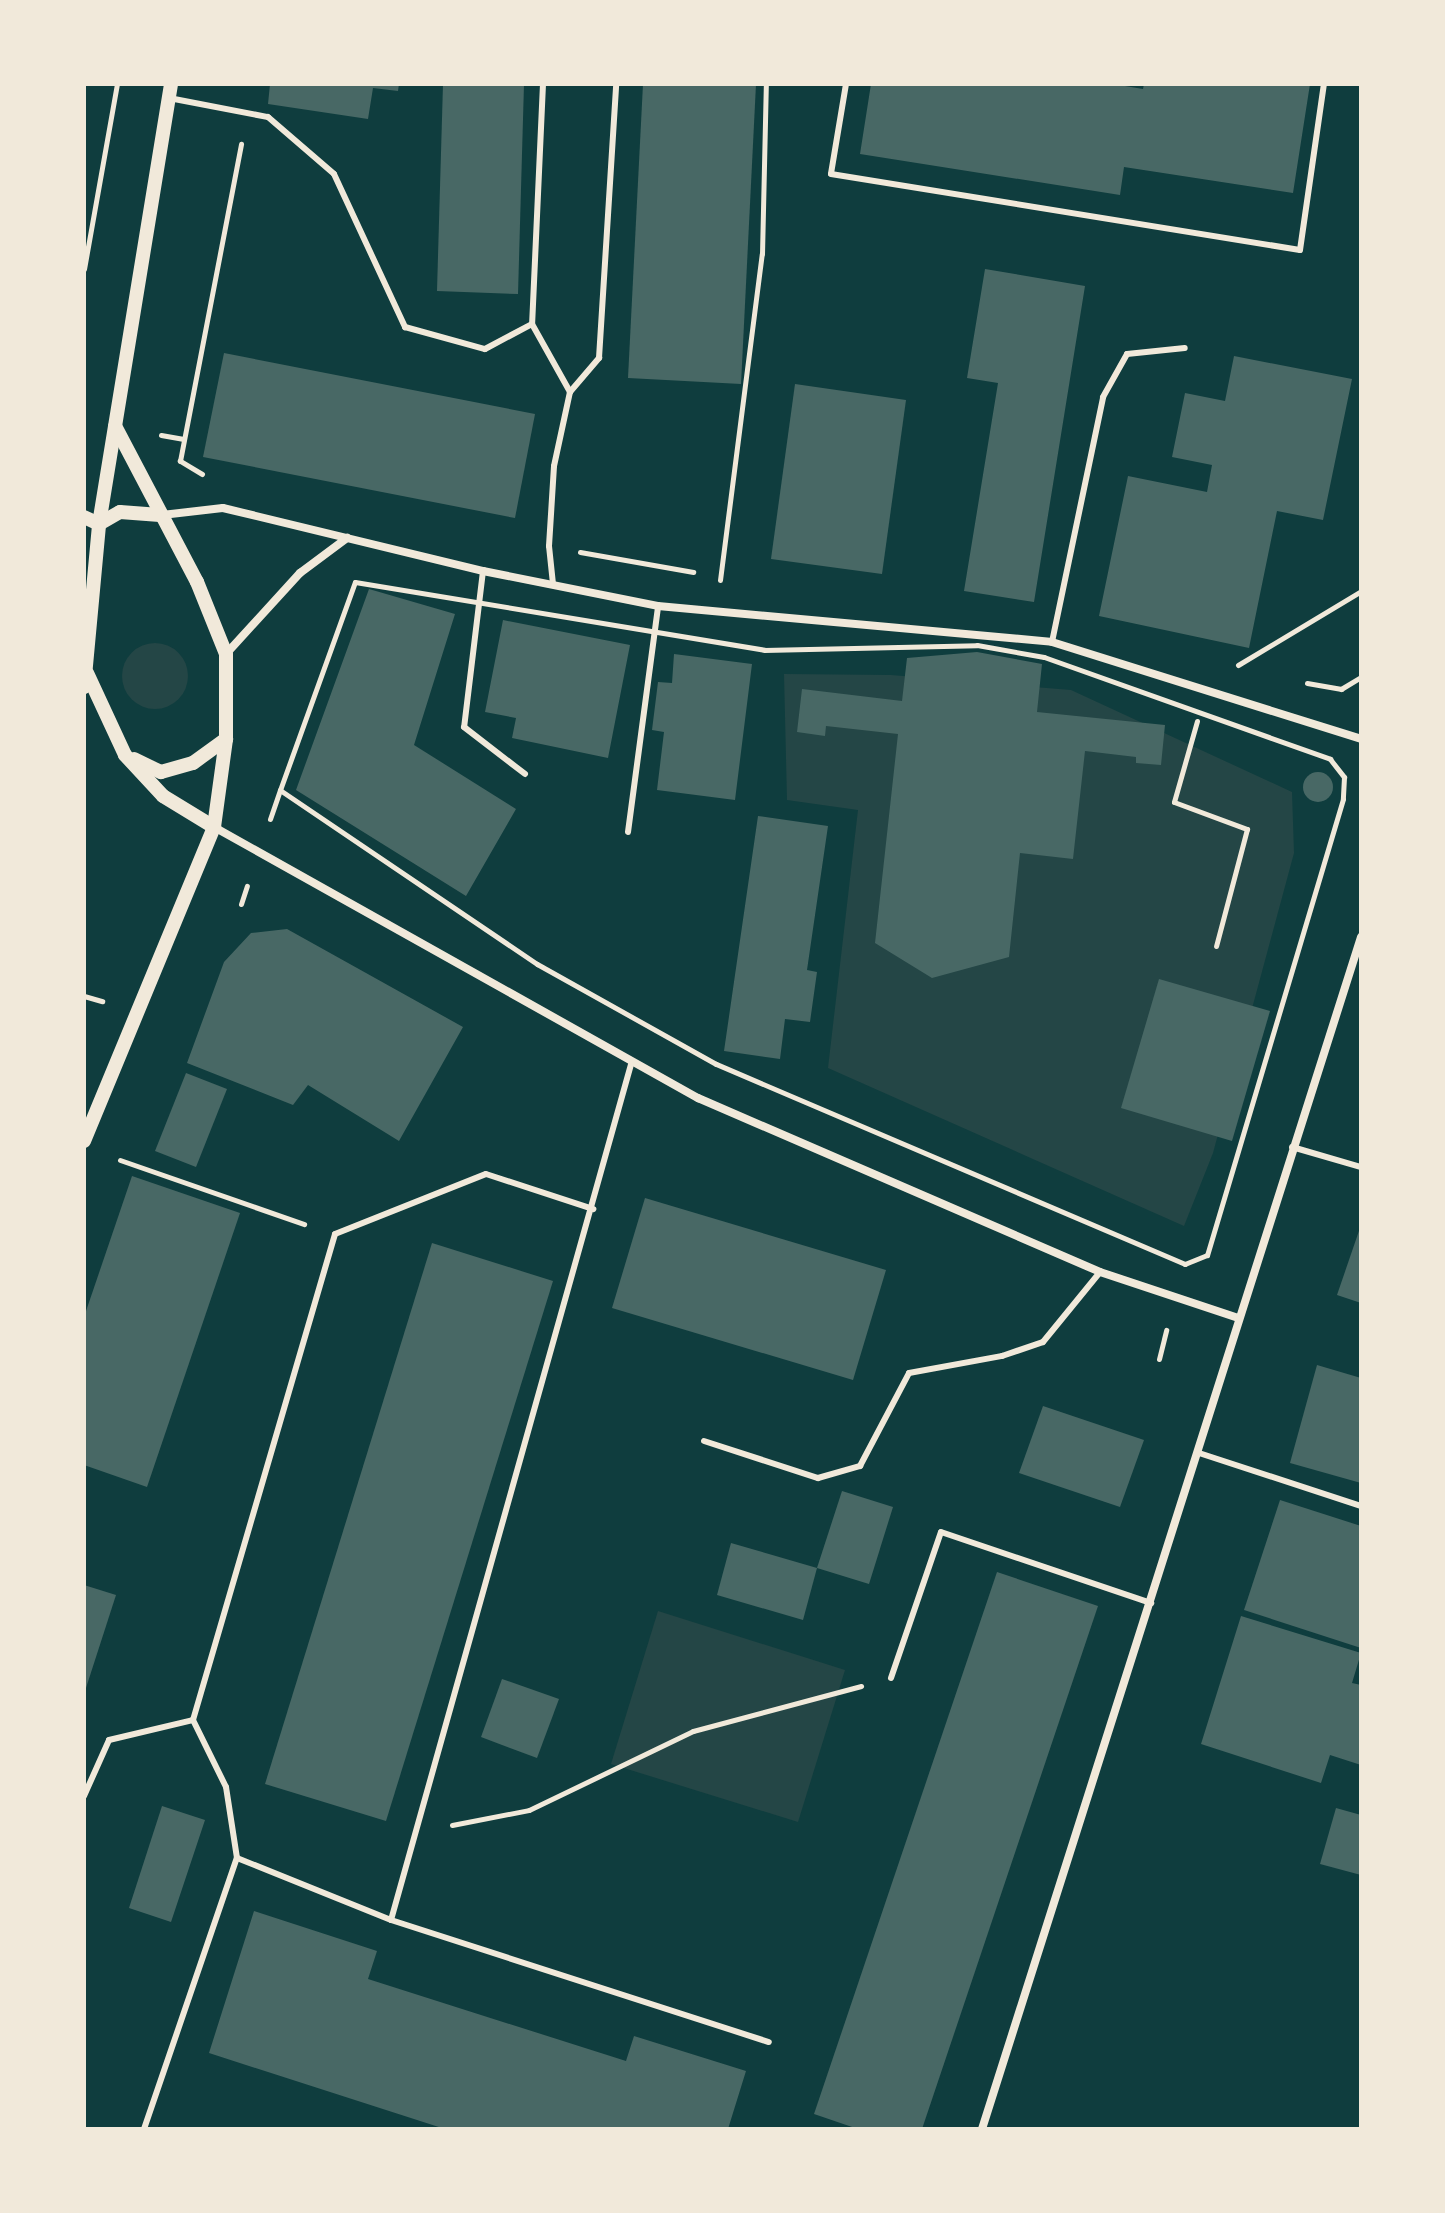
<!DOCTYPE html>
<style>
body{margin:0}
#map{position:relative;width:1445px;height:2213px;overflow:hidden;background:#0f3d3e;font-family:"Roboto Condensed",sans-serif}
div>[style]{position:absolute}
.green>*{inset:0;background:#244646}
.round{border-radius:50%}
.building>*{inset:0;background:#486865}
.path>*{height:5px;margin:-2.5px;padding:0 2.5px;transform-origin:2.5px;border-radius:2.5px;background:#f1e9da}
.service>*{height:6px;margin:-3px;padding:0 3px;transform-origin:3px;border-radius:3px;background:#f1e9da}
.minor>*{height:8px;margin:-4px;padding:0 4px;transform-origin:4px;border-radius:4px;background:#f1e9da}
.tertiary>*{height:14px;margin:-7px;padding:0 7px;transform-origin:7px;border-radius:7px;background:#f1e9da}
span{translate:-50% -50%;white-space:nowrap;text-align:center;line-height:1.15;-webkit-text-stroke:6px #f1e9da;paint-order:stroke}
.frame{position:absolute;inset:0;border:86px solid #f1e9da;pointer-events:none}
</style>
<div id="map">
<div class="green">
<i class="round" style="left:122px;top:643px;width:66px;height:66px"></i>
<i style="clip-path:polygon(784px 674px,891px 675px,1071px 690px,1292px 792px,1294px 853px,1213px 1153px,1184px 1226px,828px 1068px,858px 810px,787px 800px)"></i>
<i style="clip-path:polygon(658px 1611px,845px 1670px,798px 1822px,611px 1764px)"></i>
</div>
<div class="building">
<i style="clip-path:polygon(270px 84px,399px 84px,398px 91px,373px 88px,368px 119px,268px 104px)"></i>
<i style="clip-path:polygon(443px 84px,524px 84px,518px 294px,437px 291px)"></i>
<i style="clip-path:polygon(643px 84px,756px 84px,741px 384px,628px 378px)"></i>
<i style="clip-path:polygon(871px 84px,1113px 84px,1143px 89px,1144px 84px,1310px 84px,1293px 193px,1124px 167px,1120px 195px,860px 154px)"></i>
<i style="clip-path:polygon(985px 269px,1085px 286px,1034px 602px,964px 591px,998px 383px,967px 378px)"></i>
<i style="clip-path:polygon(224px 353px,535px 414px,515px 518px,203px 457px)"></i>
<i style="clip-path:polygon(1234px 356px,1352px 379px,1323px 520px,1277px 511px,1249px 648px,1099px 616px,1128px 476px,1207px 492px,1212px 465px,1172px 457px,1185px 393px,1225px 401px)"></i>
<i style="clip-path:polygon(795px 384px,906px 400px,882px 574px,771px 559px)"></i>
<i style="clip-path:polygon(369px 589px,455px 614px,414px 745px,516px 809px,466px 896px,296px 790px)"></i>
<i style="clip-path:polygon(503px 620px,630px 645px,608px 758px,512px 738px,516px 718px,485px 712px)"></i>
<i style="clip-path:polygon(977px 652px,1042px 664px,1037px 712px,1165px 725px,1161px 765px,1136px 763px,1136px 757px,1085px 751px,1073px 859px,1020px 853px,1009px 957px,932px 978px,875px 943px,898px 734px,826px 726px,825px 736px,797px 732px,802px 689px,902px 701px,907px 658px)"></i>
<i style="clip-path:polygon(674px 654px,752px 664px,735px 800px,657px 790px,664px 732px,652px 730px,658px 682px,672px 683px)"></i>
<i class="round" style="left:1303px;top:772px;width:30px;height:30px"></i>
<i style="clip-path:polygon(758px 816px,828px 826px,807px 970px,817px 972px,810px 1022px,785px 1019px,780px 1059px,724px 1051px)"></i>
<i style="clip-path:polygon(287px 929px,463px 1027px,399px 1141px,308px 1085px,293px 1105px,187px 1063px,224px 962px,251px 933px)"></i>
<i style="clip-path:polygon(1159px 979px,1270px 1011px,1232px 1141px,1121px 1108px)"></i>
<i style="clip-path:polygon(186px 1073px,227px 1089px,196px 1167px,155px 1151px)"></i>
<i style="clip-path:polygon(132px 1176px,240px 1213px,147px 1487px,84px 1465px,84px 1317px)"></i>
<i style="clip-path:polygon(645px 1198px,886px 1270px,853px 1380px,612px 1308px)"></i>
<i style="clip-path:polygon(1361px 1225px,1361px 1303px,1337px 1295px)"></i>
<i style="clip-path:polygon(432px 1243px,553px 1281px,386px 1821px,265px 1784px)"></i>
<i style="clip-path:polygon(1317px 1365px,1361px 1378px,1361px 1483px,1290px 1463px)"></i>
<i style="clip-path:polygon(1043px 1406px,1144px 1440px,1120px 1507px,1019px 1473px)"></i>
<i style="clip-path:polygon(842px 1491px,893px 1507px,869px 1584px,817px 1568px)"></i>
<i style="clip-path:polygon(1280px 1500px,1361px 1526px,1361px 1648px,1244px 1610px)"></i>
<i style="clip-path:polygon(731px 1543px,817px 1568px,803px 1620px,717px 1595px)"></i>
<i style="clip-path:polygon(997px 1572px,1098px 1606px,922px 2129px,858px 2129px,814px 2114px)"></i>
<i style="clip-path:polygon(84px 1585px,116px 1595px,85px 1691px,84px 1691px)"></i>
<i style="clip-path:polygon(1241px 1616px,1361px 1653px,1352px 1683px,1361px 1685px,1361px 1765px,1330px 1755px,1321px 1783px,1201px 1744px)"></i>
<i style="clip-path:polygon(502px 1679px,559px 1699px,537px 1758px,481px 1737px)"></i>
<i style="clip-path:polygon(162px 1806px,205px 1820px,171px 1922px,129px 1908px)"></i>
<i style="clip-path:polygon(1336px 1808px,1361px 1815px,1361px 1875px,1320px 1864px)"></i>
<i style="clip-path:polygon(254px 1911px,377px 1951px,368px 1979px,626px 2061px,634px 2036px,746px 2071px,728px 2129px,445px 2129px,209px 2053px)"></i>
</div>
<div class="path">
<i style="left:84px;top:269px;width:188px;rotate:-79.9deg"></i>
<i style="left:161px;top:435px;width:23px;rotate:10deg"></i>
<i style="left:202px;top:474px;width:26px;rotate:-149deg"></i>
<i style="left:180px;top:461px;width:323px;rotate:-79.1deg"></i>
<i style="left:580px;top:552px;width:115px;rotate:10deg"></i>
<i style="left:720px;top:580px;width:329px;rotate:-82.7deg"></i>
<i style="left:762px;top:254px;width:170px;rotate:-88.7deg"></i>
<i style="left:355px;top:582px;width:415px;rotate:9.4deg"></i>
<i style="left:764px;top:650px;width:213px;rotate:-1.3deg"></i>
<i style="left:977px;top:645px;width:68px;rotate:10.2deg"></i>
<i style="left:1044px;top:657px;width:304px;rotate:19.6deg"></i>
<i style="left:1330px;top:759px;width:23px;rotate:52deg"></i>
<i style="left:1344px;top:777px;width:22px;rotate:93deg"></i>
<i style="left:1343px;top:799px;width:476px;rotate:106.6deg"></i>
<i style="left:1207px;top:1255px;width:24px;rotate:158deg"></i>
<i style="left:1185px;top:1264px;width:510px;rotate:-156.9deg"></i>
<i style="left:716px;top:1064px;width:205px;rotate:-150.8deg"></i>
<i style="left:537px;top:964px;width:310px;rotate:-145.9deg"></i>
<i style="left:280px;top:790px;width:221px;rotate:-70.2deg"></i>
<i style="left:1238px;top:665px;width:144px;rotate:-31deg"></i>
<i style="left:1307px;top:683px;width:35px;rotate:10deg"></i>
<i style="left:1341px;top:689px;width:23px;rotate:-31deg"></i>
<i style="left:1197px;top:721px;width:84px;rotate:105.9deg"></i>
<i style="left:1174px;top:802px;width:78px;rotate:20.3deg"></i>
<i style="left:1247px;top:829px;width:121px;rotate:104.8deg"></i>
<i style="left:270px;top:819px;width:31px;rotate:-71deg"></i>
<i style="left:241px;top:904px;width:19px;rotate:-72deg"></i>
<i style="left:84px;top:996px;width:19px;rotate:16deg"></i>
<i style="left:120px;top:1160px;width:195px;rotate:19.2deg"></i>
<i style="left:1159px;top:1359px;width:30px;rotate:-76deg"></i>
<i style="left:452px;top:1825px;width:78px;rotate:-11deg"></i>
<i style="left:529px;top:1810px;width:182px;rotate:-25.7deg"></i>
<i style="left:693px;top:1731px;width:174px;rotate:-15deg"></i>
</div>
<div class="service">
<i style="left:543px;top:84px;width:240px;rotate:92.6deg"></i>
<i style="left:532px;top:324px;width:78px;rotate:60.8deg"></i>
<i style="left:846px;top:84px;width:91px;rotate:99.5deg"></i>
<i style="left:831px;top:174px;width:475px;rotate:9.2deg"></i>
<i style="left:1300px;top:250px;width:168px;rotate:-81.8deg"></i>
<i style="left:169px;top:98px;width:101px;rotate:10.9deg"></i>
<i style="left:268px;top:117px;width:87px;rotate:40.8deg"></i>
<i style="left:334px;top:174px;width:169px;rotate:65.1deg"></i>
<i style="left:405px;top:327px;width:83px;rotate:15.4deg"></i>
<i style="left:485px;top:349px;width:53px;rotate:-28deg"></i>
<i style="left:483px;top:571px;width:157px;rotate:96.9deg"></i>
<i style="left:464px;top:727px;width:77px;rotate:37.6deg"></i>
<i style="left:553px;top:584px;width:38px;rotate:-96deg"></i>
<i style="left:549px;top:546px;width:80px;rotate:-86.4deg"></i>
<i style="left:554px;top:466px;width:76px;rotate:-77.8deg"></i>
<i style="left:570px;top:392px;width:45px;rotate:-49.5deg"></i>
<i style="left:599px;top:358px;width:275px;rotate:-86.4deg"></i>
<i style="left:1052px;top:642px;width:250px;rotate:-78.2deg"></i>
<i style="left:1103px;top:397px;width:49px;rotate:-60.8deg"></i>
<i style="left:1127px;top:354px;width:58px;rotate:-5.9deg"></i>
<i style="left:628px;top:832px;width:228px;rotate:-82.4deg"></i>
<i style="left:1292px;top:1147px;width:72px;rotate:16.2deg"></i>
<i style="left:704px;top:1441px;width:120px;rotate:18deg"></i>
<i style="left:818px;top:1478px;width:44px;rotate:-15.9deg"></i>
<i style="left:860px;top:1466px;width:105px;rotate:-62.2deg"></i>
<i style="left:909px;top:1373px;width:95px;rotate:-10.4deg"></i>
<i style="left:1002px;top:1356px;width:43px;rotate:-18.9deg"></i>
<i style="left:1043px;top:1342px;width:90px;rotate:-50.8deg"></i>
<i style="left:1199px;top:1453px;width:170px;rotate:18.1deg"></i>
<i style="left:891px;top:1678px;width:154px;rotate:-71.1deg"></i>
<i style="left:941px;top:1532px;width:222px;rotate:18.7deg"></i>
<i style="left:84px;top:1796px;width:61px;rotate:-65.9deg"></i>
<i style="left:109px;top:1740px;width:86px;rotate:-13.4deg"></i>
<i style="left:237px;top:1858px;width:166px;rotate:21.9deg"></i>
<i style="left:391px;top:1920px;width:397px;rotate:17.9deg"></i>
<i style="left:391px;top:1920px;width:892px;rotate:-74.33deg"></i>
<i style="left:144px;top:2129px;width:287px;rotate:-71.1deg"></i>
<i style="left:237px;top:1858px;width:72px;rotate:-98.8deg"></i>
<i style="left:226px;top:1787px;width:75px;rotate:-116.2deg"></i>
<i style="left:193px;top:1720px;width:506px;rotate:-73.71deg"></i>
<i style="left:335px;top:1234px;width:162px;rotate:-21.7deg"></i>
<i style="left:486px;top:1174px;width:113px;rotate:18.1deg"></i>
</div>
<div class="minor">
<i style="left:162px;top:515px;width:61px;rotate:-6.5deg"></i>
<i style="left:223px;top:508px;width:268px;rotate:13.6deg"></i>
<i style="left:483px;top:571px;width:178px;rotate:11.3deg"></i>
<i style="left:658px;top:606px;width:396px;rotate:5.2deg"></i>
<i style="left:1052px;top:642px;width:324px;rotate:17.4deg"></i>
<i style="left:226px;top:654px;width:110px;rotate:-47.6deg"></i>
<i style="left:300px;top:573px;width:59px;rotate:-36.7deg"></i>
<i style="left:214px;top:827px;width:555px;rotate:29.25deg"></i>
<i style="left:698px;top:1098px;width:438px;rotate:23.4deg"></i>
<i style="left:1100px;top:1272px;width:145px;rotate:18.4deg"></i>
<i style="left:982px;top:2129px;width:1251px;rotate:-72.36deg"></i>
</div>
<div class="tertiary">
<i style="left:84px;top:517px;width:17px;rotate:25deg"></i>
<i style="left:99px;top:524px;width:24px;rotate:-30deg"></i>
<i style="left:120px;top:512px;width:40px;rotate:4.3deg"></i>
<i style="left:87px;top:673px;width:90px;rotate:65.1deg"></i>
<i style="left:125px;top:755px;width:56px;rotate:47.2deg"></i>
<i style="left:163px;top:796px;width:60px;rotate:31.3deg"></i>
<i style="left:84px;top:687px;width:164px;rotate:-84.7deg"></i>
<i style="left:99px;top:524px;width:446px;rotate:-80.7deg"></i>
<i style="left:134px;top:759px;width:30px;rotate:26deg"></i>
<i style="left:161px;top:772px;width:33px;rotate:-16deg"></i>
<i style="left:193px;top:763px;width:41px;rotate:-36deg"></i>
<i style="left:84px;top:1141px;width:340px;rotate:-67.5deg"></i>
<i style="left:214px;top:827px;width:89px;rotate:-82.2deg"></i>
<i style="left:226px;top:739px;width:85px;rotate:-90deg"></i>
<i style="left:226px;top:654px;width:78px;rotate:-111.9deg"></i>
<i style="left:197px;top:582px;width:176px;rotate:-117.7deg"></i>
</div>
<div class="frame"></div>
</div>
